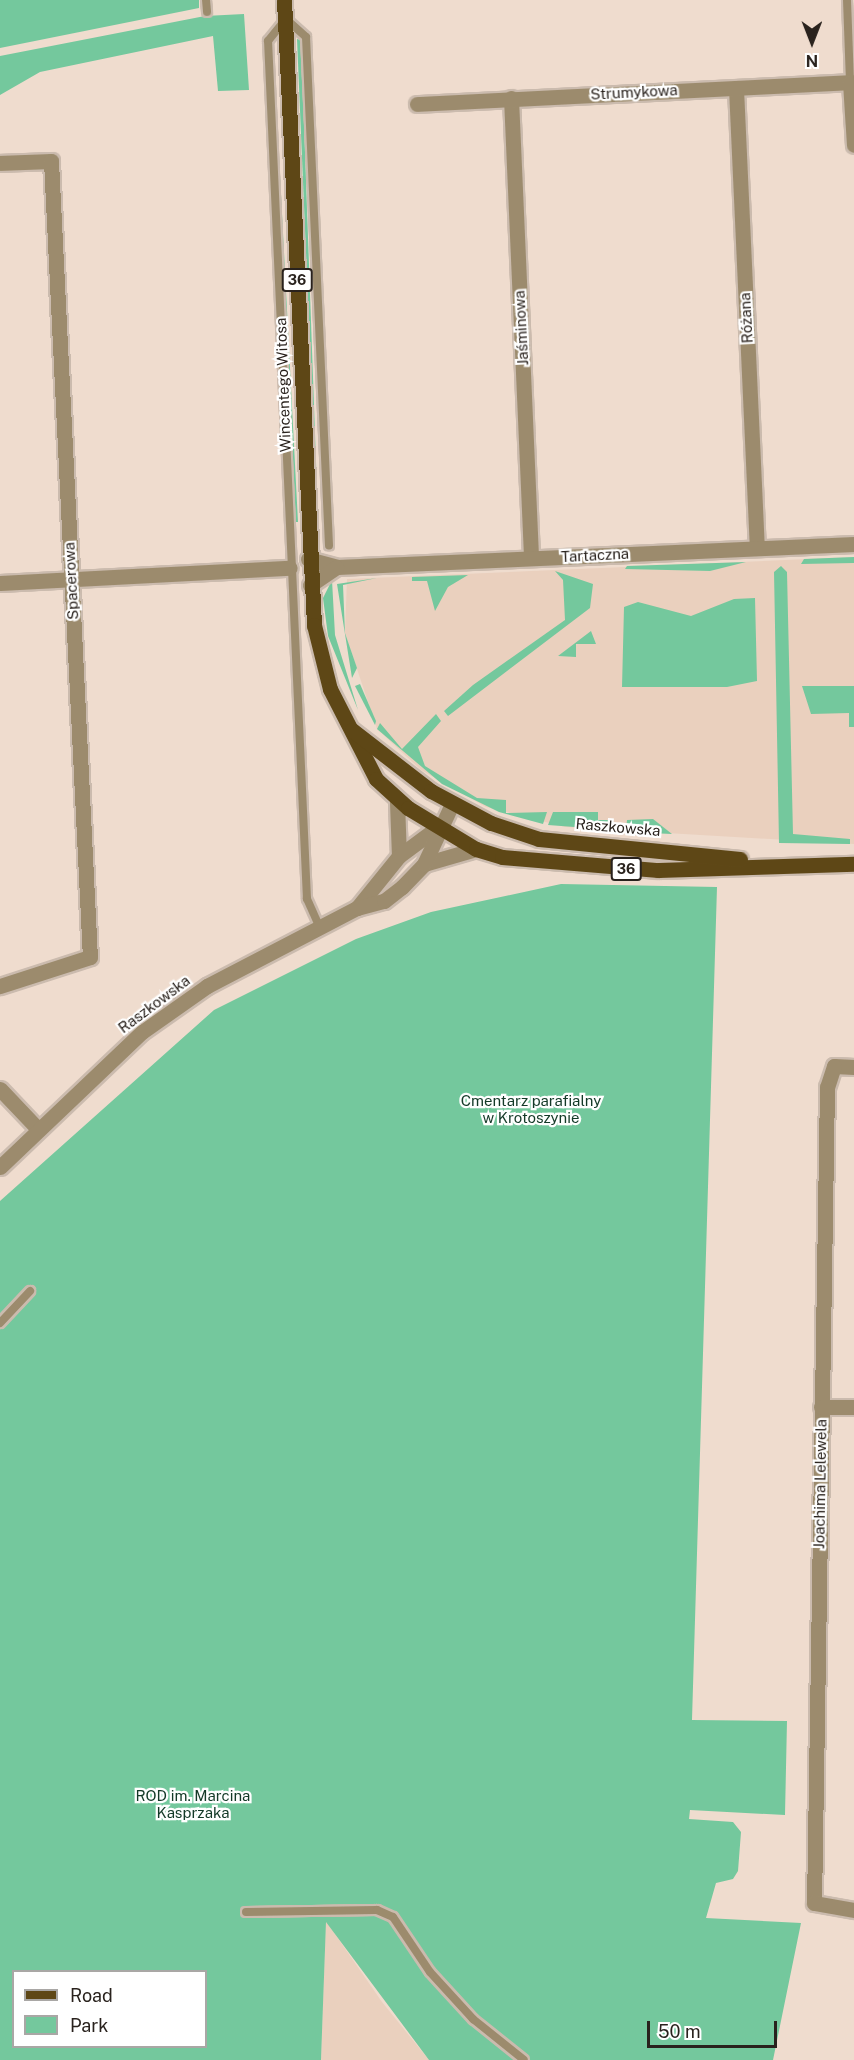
<!DOCTYPE html>
<meta charset="utf-8">
<style>
body{margin:0}
#map{position:relative;width:854px;height:2060px;overflow:hidden;background:#efdcce;font-family:"Public Sans",sans-serif}
div>[style]{position:absolute}
.built>*{inset:0;background:#ead0be}
.green>*{inset:0;background:#74c89d}
.roads{filter:drop-shadow(2px 0 #cbbbae) drop-shadow(-2px 0 #cbbbae) drop-shadow(0 2px #cbbbae) drop-shadow(0 -2px #cbbbae)}
.service>*{height:8px;margin:-4px;padding:0 4px;transform-origin:4px;border-radius:4px;background:#9c8b6d}
.minor>*{height:15px;margin:-7.5px;padding:0 7.5px;transform-origin:7.5px;border-radius:7.5px;background:#9c8b6d}
.tertiary>*{height:15px;margin:-7.5px;padding:0 7.5px;transform-origin:7.5px;border-radius:7.5px;background:#9c8b6d}
.primary>*{height:15px;margin:-7.5px;padding:0 7.5px;transform-origin:7.5px;border-radius:7.5px;background:#5e4716}
span{translate:-50% -50%;white-space:nowrap;text-align:center;line-height:1.15;-webkit-text-stroke:4.5px #fff;paint-order:stroke}
.shield-label span{padding:2px 4px;background:#fff;border:2px solid;border-radius:4px;-webkit-text-stroke-width:0}
.shield-label{font-size:14px;color:#29221d;font-weight:700}
.street-label{font-size:15px;color:#29221d}
.park-label{font-size:15px;color:#133927}
.legend{position:absolute;left:12px;top:1970px;width:195px;height:78px;box-sizing:border-box;background:#fff;border:2px solid #a9a7a5;margin:0;padding:8px 10px;list-style:none;font-size:18px;color:#29221d}
.legend li{display:flex;align-items:center;gap:12px;height:30px}
.legend b{width:30px;border:2px solid #a9a7a5}
.north{position:absolute;left:782px;top:12px;width:60px;height:60px;-webkit-text-stroke:4px #fff;paint-order:stroke;rotate:180deg;font-size:16px;font-weight:700;line-height:24px;text-align:center;color:#29221d}
.north::after{content:'';display:block;margin:auto;width:21px;height:27px;background:#29221d;clip-path:polygon(50% 0,100% 100%,50% 72%,0 100%)}
.scale{position:absolute;left:647px;top:2021px;width:130px;height:27px;box-sizing:border-box;border:3px solid #29221d;border-top:0;padding-left:8px;font-size:18px;line-height:21px;white-space:nowrap;color:#29221d;-webkit-text-stroke:4px #fff;paint-order:stroke}
</style>
<div id="map">
<div class="built">
<i style="clip-path:polygon(854px 557px,854px 844px,565px 827px,486px 807px,421px 770px,377px 729px,345px 633px,347px 579px)"></i>
<i style="clip-path:polygon(326px 1921px,382px 2002px,429px 2060px,321px 2060px)"></i>
</div>
<div class="green">
<i style="clip-path:polygon(0 0,199px 0,199px 8px,0 48px)"></i>
<i style="clip-path:polygon(244px 14px,249px 90px,218px 91px,213px 36px,40px 72px,0 95px,0 56px,205px 16px)"></i>
<i style="clip-path:polygon(297px 39px,301px 40px,317px 490px,316px 490px)"></i>
<i style="clip-path:polygon(273px 40px,298px 522px,292px 522px,292px 480px)"></i>
<i style="clip-path:polygon(854px 557px,854px 563px,801px 564px,804px 559px)"></i>
<i style="clip-path:polygon(746px 562px,710px 571px,625px 569px,627px 566px)"></i>
<i style="clip-path:polygon(781px 566px,787px 572px,793px 834px,850px 839px,850px 844px,779px 843px,774px 572px)"></i>
<i style="clip-path:polygon(555px 571px,593px 584px,590px 608px,448px 716px,444px 711px,473px 685px,565px 620px,563px 580px)"></i>
<i style="clip-path:polygon(468px 575px,448px 587px,435px 611px,427px 581px,412px 581px,412px 577px)"></i>
<i style="clip-path:polygon(377px 578px,343px 585px,345px 633px,357px 668px,352px 678px,337px 584px)"></i>
<i style="clip-path:polygon(332px 580px,335px 635px,358px 710px,328px 636px,323px 598px)"></i>
<i style="clip-path:polygon(755px 598px,757px 681px,727px 687px,622px 687px,624px 607px,638px 602px,691px 616px,734px 599px)"></i>
<i style="clip-path:polygon(591px 631px,596px 644px,576px 644px,576px 657px,558px 656px)"></i>
<i style="clip-path:polygon(360px 684px,376px 721px,375px 725px,355px 686px)"></i>
<i style="clip-path:polygon(802px 686px,854px 686px,854px 727px,849px 727px,849px 713px,811px 714px)"></i>
<i style="clip-path:polygon(436px 714px,441px 721px,418px 747px,425px 766px,477px 798px,506px 800px,506px 813px,547px 812px,543px 824px,499px 812px,442px 784px,377px 729px,380px 723px,402px 749px)"></i>
<i style="clip-path:polygon(553px 812px,598px 812px,598px 820px,613px 820px,614px 830px,548px 825px)"></i>
<i style="clip-path:polygon(653px 819px,672px 834px,626px 832px,627px 820px)"></i>
<i style="clip-path:polygon(evenodd,561px 884px,717px 887px,692px 1720px,787px 1721px,785px 1815px,690px 1810px,689px 1819px,733px 1822px,741px 1832px,738px 1871px,733px 1879px,716px 1883px,706px 1918px,801px 1923px,773px 2060px,429px 2060px,326px 1922px,321px 2060px,0 2060px,0 1201px,214px 1010px,356px 939px,431px 912px,561px 884px,14px 1972px,206px 1972px,206px 2046px,14px 2046px,14px 1972px)"></i>
</div>
<div class="roads">
<div class="service">
<i style="left:206px;top:0;width:12px;rotate:85deg"></i>
<i style="left:847px;top:0;width:82px;rotate:87.9deg"></i>
<i style="left:320px;top:928px;width:32px;rotate:-114deg"></i>
<i style="left:307px;top:899px;width:859px;rotate:-92.6deg"></i>
<i style="left:268px;top:41px;width:28px;rotate:-51deg"></i>
<i style="left:286px;top:19px;width:27px;rotate:42deg"></i>
<i style="left:306px;top:37px;width:509px;rotate:87.41deg"></i>
<i style="left:0;top:1323px;width:44px;rotate:-46.8deg"></i>
<i style="left:246px;top:1912px;width:131px;rotate:-0.9deg"></i>
<i style="left:377px;top:1910px;width:17px;rotate:24deg"></i>
<i style="left:393px;top:1917px;width:66px;rotate:56.1deg"></i>
<i style="left:430px;top:1972px;width:64px;rotate:47.5deg"></i>
<i style="left:473px;top:2019px;width:65px;rotate:38.8deg"></i>
</div>
<div class="minor">
<i style="left:736px;top:88px;width:459px;rotate:87.4deg"></i>
<i style="left:511px;top:98px;width:460px;rotate:87.5deg"></i>
<i style="left:417px;top:104px;width:434px;rotate:-2.9deg"></i>
<i style="left:850px;top:82px;width:63px;rotate:86.4deg"></i>
<i style="left:0;top:163px;width:51px;rotate:-2.2deg"></i>
<i style="left:51px;top:161px;width:797px;rotate:87.2deg"></i>
<i style="left:90px;top:957px;width:95px;rotate:162.1deg"></i>
<i style="left:308px;top:559px;width:30px;rotate:15deg"></i>
<i style="left:337px;top:567px;width:518px;rotate:-2.55deg"></i>
<i style="left:0;top:583px;width:290px;rotate:-3deg"></i>
<i style="left:310px;top:585px;width:32px;rotate:-34deg"></i>
<i style="left:854px;top:1067px;width:20px;rotate:-177deg"></i>
<i style="left:834px;top:1066px;width:22px;rotate:108deg"></i>
<i style="left:827px;top:1087px;width:816px;rotate:90.91deg"></i>
<i style="left:814px;top:1903px;width:41px;rotate:9.9deg"></i>
<i style="left:0;top:1089px;width:55px;rotate:46.5deg"></i>
<i style="left:821px;top:1407px;width:33px"></i>
</div>
<div class="tertiary">
<i style="left:397px;top:802px;width:54px;rotate:87.9deg"></i>
<i style="left:424px;top:864px;width:54px;rotate:-16.1deg"></i>
<i style="left:357px;top:908px;width:67px;rotate:-51.1deg"></i>
<i style="left:399px;top:856px;width:49px;rotate:-36.6deg"></i>
<i style="left:0;top:1167px;width:196px;rotate:-43.6deg"></i>
<i style="left:142px;top:1032px;width:80px;rotate:-35.3deg"></i>
<i style="left:207px;top:986px;width:169px;rotate:-27.5deg"></i>
<i style="left:357px;top:908px;width:28px;rotate:-15deg"></i>
<i style="left:384px;top:901px;width:23px;rotate:-38deg"></i>
<i style="left:402px;top:887px;width:32px;rotate:-46deg"></i>
<i style="left:424px;top:864px;width:66px;rotate:-65deg"></i>
</div>
<div class="primary">
<i style="left:284px;top:0;width:626px;rotate:87.25deg"></i>
<i style="left:314px;top:625px;width:66px;rotate:76deg"></i>
<i style="left:330px;top:689px;width:101px;rotate:62.9deg"></i>
<i style="left:376px;top:779px;width:43px;rotate:42.2deg"></i>
<i style="left:408px;top:808px;width:79px;rotate:31.1deg"></i>
<i style="left:476px;top:849px;width:27px;rotate:17deg"></i>
<i style="left:502px;top:857px;width:157px;rotate:4.8deg"></i>
<i style="left:658px;top:870px;width:196px;rotate:-1.8deg"></i>
<i style="left:352px;top:730px;width:100px;rotate:37.7deg"></i>
<i style="left:431px;top:791px;width:68px;rotate:28.1deg"></i>
<i style="left:491px;top:823px;width:51px;rotate:18.4deg"></i>
<i style="left:539px;top:839px;width:202px;rotate:5.7deg"></i>
</div>
</div>
<div class="shield-label">
<span style="left:297px;top:280px">36</span>
<span style="left:626px;top:869px">36</span>
</div>
<div class="street-label">
<span style="left:634px;top:92px;rotate:-3deg">Strumykowa</span>
<span style="left:746px;top:318px;rotate:-93deg">Różana</span>
<span style="left:521px;top:328px;rotate:-93deg">Jaśminowa</span>
<span style="left:283px;top:385px;rotate:-92deg">Wincentego Witosa</span>
<span style="left:595px;top:555px;rotate:-3deg">Tartaczna</span>
<span style="left:71px;top:581px;rotate:-93deg">Spacerowa</span>
<span style="left:618px;top:827px;rotate:5deg">Raszkowska</span>
<span style="left:154px;top:1004px;rotate:-37deg">Raszkowska</span>
<span style="left:820px;top:1484px;rotate:-89deg">Joachima Lelewela</span>
</div>
<div class="park-label">
<span style="left:531px;top:1109px">Cmentarz parafialny<br>w Krotoszynie</span>
<span style="left:193px;top:1804px">ROD im. Marcina<br>Kasprzaka</span>
</div>
<ul class="legend">
<li><b style="height:8px;background:#5e4716"></b>Road</li>
<li><b style="height:16px;background:#74c89d"></b>Park</li>
</ul>
<div class="north">N</div>
<div class="scale">50 m</div>
</div>
